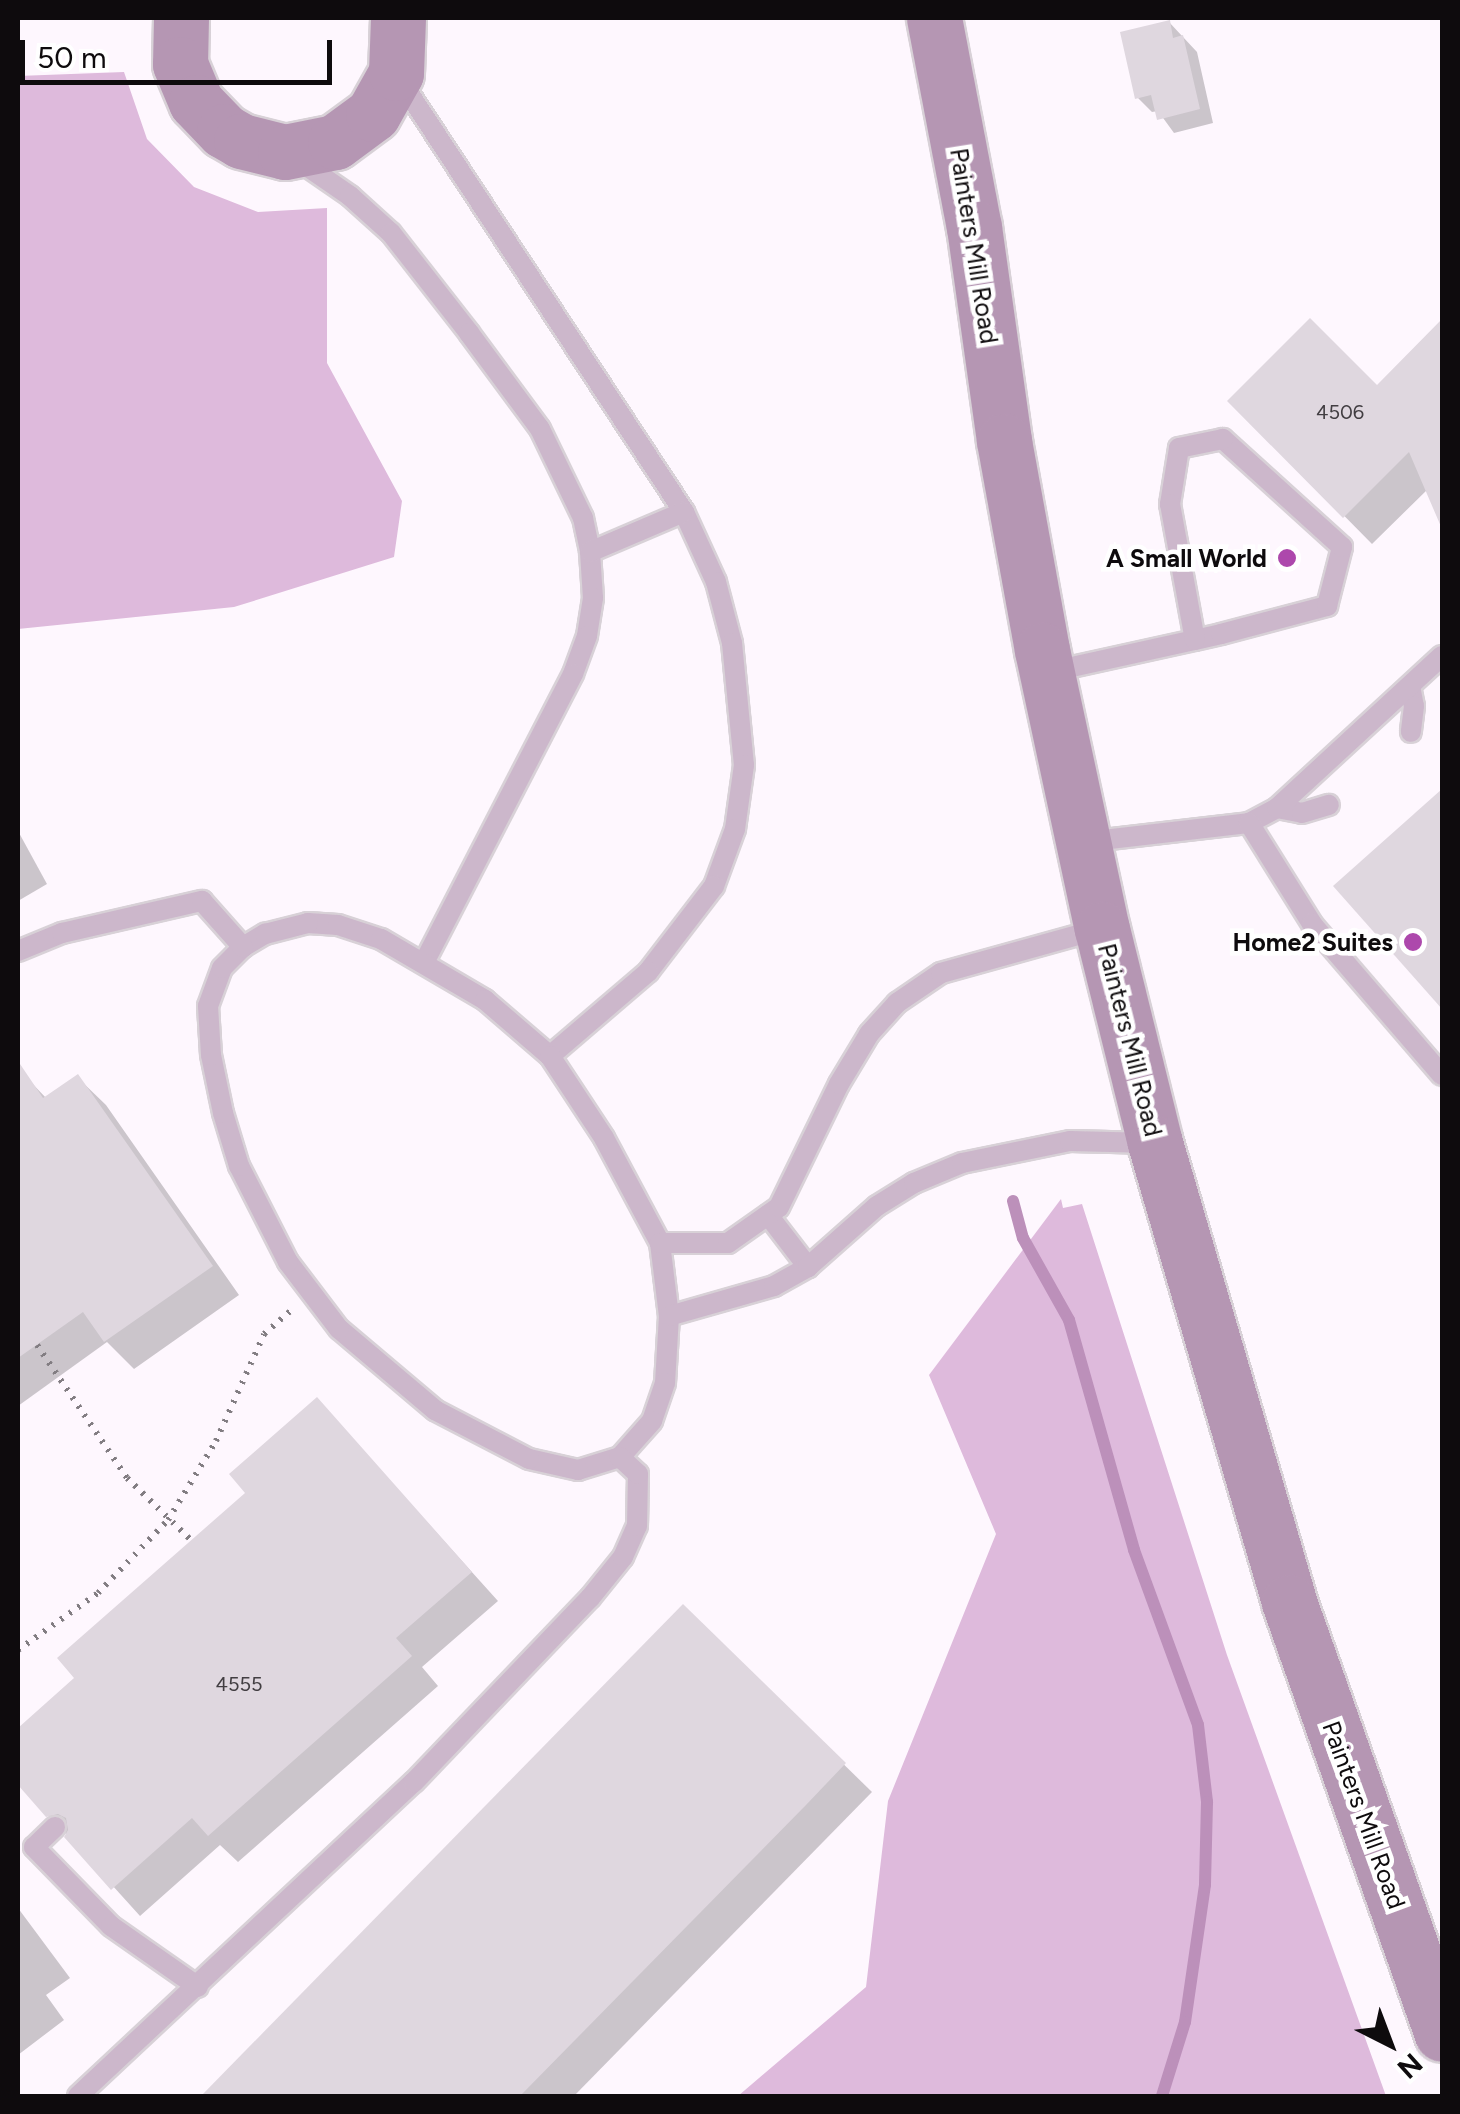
<!DOCTYPE html>
<style>
body{margin:0}
#map{position:relative;width:1460px;height:2114px;overflow:hidden;background:#fef7fe;font-family:Figtree,sans-serif}
div>[style]{position:absolute}
.green>*{inset:0;background:#debadc}
.shadow>*{inset:0;background:#0003}
.stream>*{height:12px;margin:-6px;padding:0 6px;transform-origin:6px;border-radius:6px;background:#bc90ba}
.building>*{inset:0;background:#dfd7df}
.path>*{height:6px;margin-top:-3px;transform-origin:0;background:repeating-linear-gradient(90deg,#827d82 0 2.5px,transparent 0 10.5px)}
.roads{filter:drop-shadow(2px 0 #d8d1d7) drop-shadow(-2px 0 #d8d1d7) drop-shadow(0 2px #d8d1d7) drop-shadow(0 -2px #d8d1d7)}
.service>*{height:20px;margin:-10px;padding:0 10px;transform-origin:10px;border-radius:10px;background:#ccb7cb}
.secondary>*{height:55px;margin:-27.5px;padding:0 27.5px;transform-origin:27.5px;border-radius:27.5px;background:#b596b3}
.dots>*{width:28px;height:28px;translate:-50% -50%;box-sizing:border-box;border:5px solid #fff;border-radius:50%}
span{translate:-50% -50%;white-space:nowrap;text-align:center;line-height:1.15;-webkit-text-stroke:9px #fff;paint-order:stroke}
.number-label{font-size:20px;color:#423e42}
.number-label span{-webkit-text-stroke-width:0}
.street-label{font-size:25px;color:#0e0b0d}
.poi-label{font-size:25px;color:#0e0b0d;font-weight:700}
.right{translate:-100% -50%;text-align:right}
.frame{position:absolute;inset:0;border:20px solid #0e0b0d;pointer-events:none}
.north{position:absolute;left:1340px;top:1994px;width:100px;height:100px;-webkit-text-stroke:8px #fff;paint-order:stroke;rotate:138deg;font-size:28px;font-weight:700;line-height:40px;text-align:center;color:#0e0b0d}
.north::after{content:'';display:block;margin:auto;width:35px;height:45px;background:#0e0b0d;clip-path:polygon(50% 0,100% 100%,50% 72%,0 100%)}
.scale{position:absolute;left:20px;top:40px;width:312px;height:45px;box-sizing:border-box;border:5px solid #0e0b0d;border-top:0;padding-left:12px;font-size:30px;line-height:35px;white-space:nowrap;color:#0e0b0d;-webkit-text-stroke:8px #fff;paint-order:stroke}
</style>
<div id="map">
<div class="green">
<i style="clip-path:polygon(124px 72px,147px 139px,194px 187px,258px 212px,327px 208px,327px 363px,402px 501px,394px 557px,234px 607px,18px 629px,18px 76px)"></i>
<i style="clip-path:polygon(1061px 1199px,1063px 1208px,1082px 1204px,1227px 1655px,1386px 2096px,738px 2096px,866px 1987px,888px 1801px,996px 1534px,929px 1375px)"></i>
</div>
<div class="shadow">
<i style="clip-path:polygon(1169px 22px,1197px 52px,1213px 123px,1174px 133px,1158px 111px,1152px 112px,1138px 98px)"></i>
<i style="clip-path:polygon(1442px 323px,1442px 524px,1428px 489px,1372px 544px,1231px 401px,1377px 389px)"></i>
<i style="clip-path:polygon(1442px 792px,1442px 1005px,1337px 886px)"></i>
<i style="clip-path:polygon(18px 831px,47px 884px,18px 901px)"></i>
<i style="clip-path:polygon(27px 1078px,47px 1099px,78px 1078px,106px 1105px,239px 1295px,134px 1369px,107px 1342px,18px 1406px,18px 1084px)"></i>
<i style="clip-path:polygon(317px 1400px,498px 1601px,422px 1667px,438px 1686px,238px 1862px,220px 1845px,140px 1916px,18px 1781px,18px 1732px,78px 1678px,249px 1493px)"></i>
<i style="clip-path:polygon(683px 1607px,872px 1792px,574px 2096px,204px 2096px)"></i>
<i style="clip-path:polygon(18px 1908px,70px 1978px,46px 1995px,64px 2020px,18px 2055px)"></i>
</div>
<div class="stream">
<i style="left:1013px;top:1201px;width:38px;rotate:75deg"></i>
<i style="left:1023px;top:1238px;width:94px;rotate:60.7deg"></i>
<i style="left:1069px;top:1320px;width:239px;rotate:74.2deg"></i>
<i style="left:1134px;top:1550px;width:186px;rotate:69.9deg"></i>
<i style="left:1198px;top:1725px;width:78px;rotate:83.3deg"></i>
<i style="left:1207px;top:1802px;width:83px;rotate:91.4deg"></i>
<i style="left:1205px;top:1885px;width:138px;rotate:98.3deg"></i>
<i style="left:1185px;top:2022px;width:77px;rotate:107.3deg"></i>
</div>
<div class="building">
<i style="clip-path:polygon(1170px 20px,1173px 38px,1183px 35px,1200px 109px,1157px 120px,1151px 95px,1135px 99px,1120px 32px)"></i>
<i style="clip-path:polygon(1310px 318px,1377px 385px,1442px 319px,1442px 529px,1409px 452px,1343px 518px,1227px 401px)"></i>
<i style="clip-path:polygon(1442px 789px,1442px 1009px,1333px 886px)"></i>
<i style="clip-path:polygon(18px 1061px,43px 1098px,78px 1074px,213px 1266px,104px 1342px,83px 1312px,18px 1358px)"></i>
<i style="clip-path:polygon(317px 1397px,472px 1572px,396px 1638px,412px 1656px,208px 1836px,192px 1818px,111px 1890px,64px 1837px,68px 1830px,66px 1818px,58px 1814px,46px 1817px,18px 1785px,18px 1728px,74px 1678px,57px 1658px,245px 1493px,229px 1474px)"></i>
<i style="clip-path:polygon(683px 1604px,846px 1763px,806px 1805px,520px 2096px,201px 2096px)"></i>
</div>
<div class="path">
<i style="left:37px;top:1345px;width:161px;rotate:55.9deg"></i>
<i style="left:127px;top:1478px;width:91px;rotate:44.1deg"></i>
<i style="left:18px;top:1650px;width:98px;rotate:-35.5deg"></i>
<i style="left:98px;top:1593px;width:101px;rotate:-46.2deg"></i>
<i style="left:168px;top:1520px;width:92px;rotate:-58.7deg"></i>
<i style="left:216px;top:1441px;width:117px;rotate:-65.8deg"></i>
<i style="left:264px;top:1334px;width:35px;rotate:-41deg"></i>
</div>
<div class="roads">
<div class="service">
<i style="left:400px;top:80px;width:517px;rotate:56.68deg"></i>
<i style="left:684px;top:512px;width:77px;rotate:65.4deg"></i>
<i style="left:716px;top:582px;width:63px;rotate:75.3deg"></i>
<i style="left:732px;top:643px;width:123px;rotate:84.4deg"></i>
<i style="left:744px;top:765px;width:65px;rotate:98deg"></i>
<i style="left:735px;top:829px;width:61px;rotate:110.2deg"></i>
<i style="left:714px;top:886px;width:108px;rotate:127.5deg"></i>
<i style="left:648px;top:972px;width:129px;rotate:139.4deg"></i>
<i style="left:295px;top:158px;width:67px;rotate:34.6deg"></i>
<i style="left:350px;top:196px;width:55px;rotate:42.1deg"></i>
<i style="left:391px;top:233px;width:127px;rotate:52deg"></i>
<i style="left:469px;top:333px;width:119px;rotate:53.5deg"></i>
<i style="left:540px;top:429px;width:99px;rotate:64.2deg"></i>
<i style="left:583px;top:518px;width:35px;rotate:78deg"></i>
<i style="left:590px;top:552px;width:46px;rotate:86.3deg"></i>
<i style="left:593px;top:598px;width:38px;rotate:99deg"></i>
<i style="left:587px;top:636px;width:40px;rotate:110.2deg"></i>
<i style="left:573px;top:674px;width:323px;rotate:117.3deg"></i>
<i style="left:590px;top:552px;width:102px;rotate:-23.1deg"></i>
<i style="left:1049px;top:672px;width:149px;rotate:-12.4deg"></i>
<i style="left:1195px;top:640px;width:27px;rotate:-13deg"></i>
<i style="left:1221px;top:634px;width:110px;rotate:-14.8deg"></i>
<i style="left:1327px;top:606px;width:61px;rotate:-75.7deg"></i>
<i style="left:1342px;top:547px;width:161px;rotate:-137.8deg"></i>
<i style="left:1223px;top:439px;width:45px;rotate:168.4deg"></i>
<i style="left:1179px;top:448px;width:57px;rotate:99.1deg"></i>
<i style="left:1170px;top:504px;width:138px;rotate:79.6deg"></i>
<i style="left:1410px;top:686px;width:20px;rotate:79deg"></i>
<i style="left:1414px;top:706px;width:26px;rotate:97deg"></i>
<i style="left:1277px;top:808px;width:25px;rotate:11deg"></i>
<i style="left:1302px;top:813px;width:28px;rotate:-17deg"></i>
<i style="left:1249px;top:823px;width:32px;rotate:-28deg"></i>
<i style="left:1277px;top:808px;width:224px;rotate:-42.7deg"></i>
<i style="left:1085px;top:842px;width:165px;rotate:-6.6deg"></i>
<i style="left:1249px;top:823px;width:119px;rotate:58deg"></i>
<i style="left:1312px;top:924px;width:199px;rotate:49.3deg"></i>
<i style="left:308px;top:923px;width:30px;rotate:4deg"></i>
<i style="left:338px;top:925px;width:45px;rotate:18deg"></i>
<i style="left:381px;top:939px;width:121px;rotate:30.4deg"></i>
<i style="left:485px;top:1000px;width:86px;rotate:40.7deg"></i>
<i style="left:550px;top:1056px;width:98px;rotate:56.6deg"></i>
<i style="left:604px;top:1138px;width:119px;rotate:61.9deg"></i>
<i style="left:660px;top:1243px;width:74px;rotate:83deg"></i>
<i style="left:669px;top:1316px;width:67px;rotate:93.4deg"></i>
<i style="left:665px;top:1383px;width:40px;rotate:108.9deg"></i>
<i style="left:652px;top:1421px;width:48px;rotate:131.6deg"></i>
<i style="left:620px;top:1457px;width:44px;rotate:162.8deg"></i>
<i style="left:578px;top:1470px;width:50px;rotate:-167.3deg"></i>
<i style="left:529px;top:1459px;width:106px;rotate:-152.5deg"></i>
<i style="left:435px;top:1410px;width:126px;rotate:-139.8deg"></i>
<i style="left:339px;top:1329px;width:84px;rotate:-127.3deg"></i>
<i style="left:288px;top:1262px;width:108px;rotate:-117deg"></i>
<i style="left:239px;top:1166px;width:55px;rotate:-106.8deg"></i>
<i style="left:223px;top:1113px;width:59px;rotate:-101.7deg"></i>
<i style="left:211px;top:1055px;width:49px;rotate:-93.5deg"></i>
<i style="left:208px;top:1006px;width:40px;rotate:-69.8deg"></i>
<i style="left:222px;top:968px;width:30px;rotate:-45deg"></i>
<i style="left:243px;top:947px;width:26px;rotate:-31deg"></i>
<i style="left:265px;top:934px;width:44px;rotate:-14.3deg"></i>
<i style="left:18px;top:951px;width:48px;rotate:-22.2deg"></i>
<i style="left:62px;top:933px;width:144px;rotate:-12.9deg"></i>
<i style="left:202px;top:901px;width:62px;rotate:48.3deg"></i>
<i style="left:768px;top:1215px;width:66px;rotate:52.4deg"></i>
<i style="left:660px;top:1243px;width:68px"></i>
<i style="left:728px;top:1243px;width:62px;rotate:-35.2deg"></i>
<i style="left:779px;top:1207px;width:137px;rotate:-64deg"></i>
<i style="left:839px;top:1084px;width:58px;rotate:-59deg"></i>
<i style="left:869px;top:1034px;width:42px;rotate:-47.9deg"></i>
<i style="left:897px;top:1003px;width:53px;rotate:-34.3deg"></i>
<i style="left:941px;top:973px;width:165px;rotate:-15.5deg"></i>
<i style="left:669px;top:1316px;width:109px;rotate:-15.9deg"></i>
<i style="left:774px;top:1286px;width:39px;rotate:-29deg"></i>
<i style="left:808px;top:1267px;width:92px;rotate:-41.5deg"></i>
<i style="left:877px;top:1206px;width:44px;rotate:-31.9deg"></i>
<i style="left:914px;top:1183px;width:52px;rotate:-22.6deg"></i>
<i style="left:962px;top:1163px;width:110px;rotate:-11.5deg"></i>
<i style="left:1070px;top:1141px;width:81px;rotate:1.4deg"></i>
<i style="left:55px;top:1827px;width:29px;rotate:136deg"></i>
<i style="left:34px;top:1847px;width:110px;rotate:45.7deg"></i>
<i style="left:111px;top:1926px;width:106px;rotate:35deg"></i>
<i style="left:78px;top:2096px;width:460px;rotate:-43.1deg"></i>
<i style="left:414px;top:1782px;width:255px;rotate:-46.3deg"></i>
<i style="left:590px;top:1598px;width:53px;rotate:-51.2deg"></i>
<i style="left:623px;top:1557px;width:34px;rotate:-66deg"></i>
<i style="left:637px;top:1526px;width:52px;rotate:-88.9deg"></i>
<i style="left:638px;top:1474px;width:25px;rotate:-137deg"></i>
</div>
<div class="secondary">
<i style="left:181px;top:18px;width:46px;rotate:91.2deg"></i>
<i style="left:180px;top:64px;width:41px;rotate:67.2deg"></i>
<i style="left:196px;top:102px;width:40px;rotate:46deg"></i>
<i style="left:224px;top:131px;width:20px;rotate:30deg"></i>
<i style="left:241px;top:141px;width:45px;rotate:14deg"></i>
<i style="left:285px;top:152px;width:51px;rotate:-11.3deg"></i>
<i style="left:335px;top:142px;width:47px;rotate:-36.4deg"></i>
<i style="left:373px;top:114px;width:47px;rotate:-60.7deg"></i>
<i style="left:396px;top:73px;width:55px;rotate:-87.9deg"></i>
<i style="left:934px;top:18px;width:213px;rotate:79.2deg"></i>
<i style="left:974px;top:227px;width:216px;rotate:82deg"></i>
<i style="left:1004px;top:441px;width:212px;rotate:79.7deg"></i>
<i style="left:1042px;top:650px;width:285px;rotate:77.9deg"></i>
<i style="left:1102px;top:929px;width:220px;rotate:76.1deg"></i>
<i style="left:1155px;top:1143px;width:478px;rotate:73.7deg"></i>
<i style="left:1289px;top:1602px;width:458px;rotate:70.5deg"></i>
</div>
</div>
<div class="dots">
<i style="left:1287px;top:558px;background:#ad48ac"></i>
<i style="left:1413px;top:942px;background:#ad48ac"></i>
</div>
<div class="number-label">
<span style="left:1340px;top:412px">4506</span>
<span style="left:239px;top:1684px">4555</span>
</div>
<div class="street-label">
<span style="left:974px;top:246px;rotate:81deg">Painters Mill Road</span>
<span style="left:1130px;top:1040px;rotate:76deg">Painters Mill Road</span>
<span style="left:1364px;top:1815px;rotate:70deg">Painters Mill Road</span>
</div>
<div class="poi-label">
<span class="right" style="left:1267px;top:558px">A Small World</span>
<span class="right" style="left:1393px;top:942px">Home2 Suites</span>
</div>
<div class="frame"></div>
<div class="north">N</div>
<div class="scale">50 m</div>
</div>
